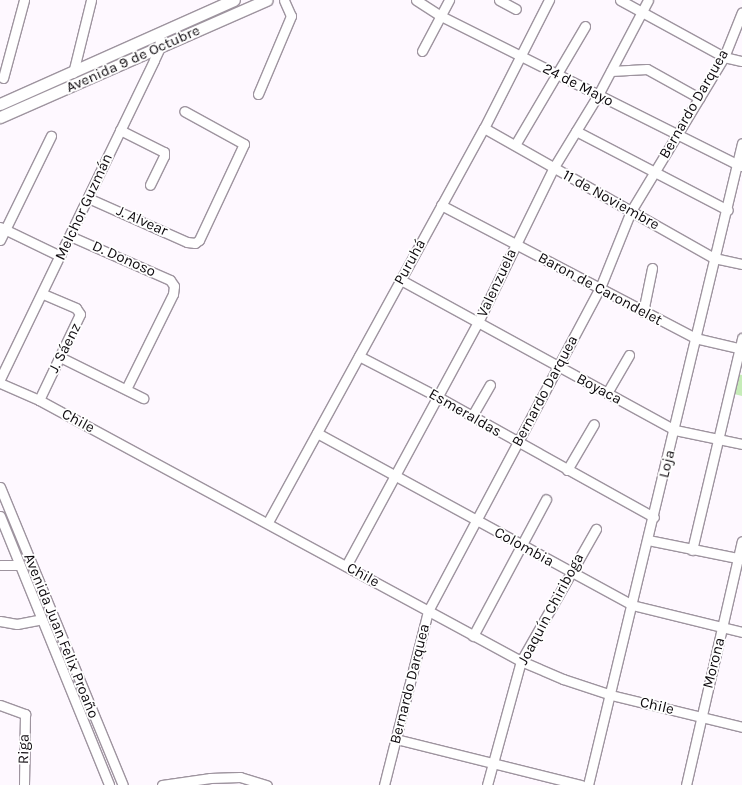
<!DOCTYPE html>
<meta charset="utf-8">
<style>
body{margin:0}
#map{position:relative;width:742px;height:785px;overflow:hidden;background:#fef8ff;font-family:Karla,sans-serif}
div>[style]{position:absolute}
.green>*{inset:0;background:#c6ecb8}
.roads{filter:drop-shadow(1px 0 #9e949f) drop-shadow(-1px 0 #9e949f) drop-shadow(0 1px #9e949f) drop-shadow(0 -1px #9e949f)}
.minor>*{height:9px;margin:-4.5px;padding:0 4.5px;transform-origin:4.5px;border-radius:4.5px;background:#fff}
.major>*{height:11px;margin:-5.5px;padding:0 5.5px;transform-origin:5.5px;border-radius:5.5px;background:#fff}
span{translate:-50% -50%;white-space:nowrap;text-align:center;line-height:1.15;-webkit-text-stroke:3.5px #fff;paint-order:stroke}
.street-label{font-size:15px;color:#0e0a0e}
</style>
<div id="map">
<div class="green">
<i style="clip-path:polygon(738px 374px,742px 375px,742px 396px,734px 394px)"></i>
</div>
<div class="roads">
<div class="minor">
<i style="left:416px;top:0;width:30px;rotate:33deg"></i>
<i style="left:441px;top:16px;width:335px;rotate:26.6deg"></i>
<i style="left:499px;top:0;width:19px;rotate:28deg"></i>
<i style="left:620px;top:0;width:119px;rotate:28.7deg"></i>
<i style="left:724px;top:57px;width:18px;rotate:13deg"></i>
<i style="left:422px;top:51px;width:58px;rotate:-62.1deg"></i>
<i style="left:611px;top:71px;width:36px;rotate:-3deg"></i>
<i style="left:647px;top:69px;width:60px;rotate:29.1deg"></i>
<i style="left:73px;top:73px;width:75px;rotate:-76.1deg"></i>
<i style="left:3px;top:78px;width:81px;rotate:-74.9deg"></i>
<i style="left:258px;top:94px;width:85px;rotate:-67.1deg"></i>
<i style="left:291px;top:16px;width:17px;rotate:-114deg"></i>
<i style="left:484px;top:128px;width:264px;rotate:29.5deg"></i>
<i style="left:714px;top:258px;width:29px;rotate:12deg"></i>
<i style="left:120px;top:130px;width:49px;rotate:26.6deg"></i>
<i style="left:164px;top:152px;width:4px;rotate:90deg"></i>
<i style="left:164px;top:156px;width:32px;rotate:116deg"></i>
<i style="left:576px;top:131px;width:171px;rotate:27.5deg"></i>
<i style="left:515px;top:145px;width:138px;rotate:-59.5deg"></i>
<i style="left:88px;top:198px;width:108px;rotate:24deg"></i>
<i style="left:187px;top:242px;width:8px;rotate:7deg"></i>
<i style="left:195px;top:243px;width:5px;rotate:-37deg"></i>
<i style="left:199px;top:240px;width:106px;rotate:-64.9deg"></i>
<i style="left:244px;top:144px;width:68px;rotate:-151.2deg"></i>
<i style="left:441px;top:205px;width:287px;rotate:27.6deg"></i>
<i style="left:695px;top:338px;width:48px;rotate:13.2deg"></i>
<i style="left:0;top:227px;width:67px;rotate:25.8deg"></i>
<i style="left:70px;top:236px;width:109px;rotate:23.7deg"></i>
<i style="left:170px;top:280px;width:7px;rotate:56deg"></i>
<i style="left:174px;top:286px;width:8px;rotate:97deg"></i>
<i style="left:173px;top:294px;width:106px;rotate:116.3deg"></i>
<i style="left:0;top:240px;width:116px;rotate:-63.9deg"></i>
<i style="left:401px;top:280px;width:312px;rotate:28.7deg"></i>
<i style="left:675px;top:430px;width:68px;rotate:11.8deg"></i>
<i style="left:643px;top:312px;width:45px;rotate:-78.4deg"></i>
<i style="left:359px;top:356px;width:89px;rotate:27.4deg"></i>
<i style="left:438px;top:397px;width:247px;rotate:29.1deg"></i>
<i style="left:60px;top:357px;width:93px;rotate:26.3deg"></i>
<i style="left:0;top:379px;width:354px;rotate:-64.2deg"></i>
<i style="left:154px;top:60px;width:14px;rotate:-65deg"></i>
<i style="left:160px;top:47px;width:14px;rotate:-94deg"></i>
<i style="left:0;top:383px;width:43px;rotate:23.6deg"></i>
<i style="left:39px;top:400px;width:548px;rotate:28.44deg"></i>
<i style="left:521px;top:661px;width:46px;rotate:23.2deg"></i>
<i style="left:563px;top:679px;width:51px;rotate:18.4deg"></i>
<i style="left:611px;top:695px;width:135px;rotate:13.7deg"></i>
<i style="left:607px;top:393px;width:44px;rotate:-59.9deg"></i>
<i style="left:39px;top:400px;width:95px;rotate:-64.5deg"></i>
<i style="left:80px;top:314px;width:7px;rotate:-124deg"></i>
<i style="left:76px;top:308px;width:36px;rotate:-157deg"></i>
<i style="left:472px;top:416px;width:36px;rotate:-60deg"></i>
<i style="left:317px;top:433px;width:359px;rotate:28.6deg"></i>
<i style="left:632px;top:605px;width:113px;rotate:13.8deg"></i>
<i style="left:567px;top:470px;width:53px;rotate:-59.6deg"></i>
<i style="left:0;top:487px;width:322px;rotate:67.6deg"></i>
<i style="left:0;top:516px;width:290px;rotate:67.9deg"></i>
<i style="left:268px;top:522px;width:449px;rotate:-61.3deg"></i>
<i style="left:484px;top:128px;width:144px;rotate:-63.1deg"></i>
<i style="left:648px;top:540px;width:96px;rotate:11.4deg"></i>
<i style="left:692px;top:550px;width:218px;rotate:-76.7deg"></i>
<i style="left:0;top:565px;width:19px"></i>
<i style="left:346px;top:566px;width:277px;rotate:-61.6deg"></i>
<i style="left:478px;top:322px;width:173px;rotate:-63.9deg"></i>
<i style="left:554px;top:167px;width:84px;rotate:-58.6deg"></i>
<i style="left:598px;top:95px;width:107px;rotate:-62.2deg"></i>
<i style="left:0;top:621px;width:17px;rotate:10deg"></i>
<i style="left:17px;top:624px;width:25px;rotate:-11deg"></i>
<i style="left:473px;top:636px;width:155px;rotate:-61.9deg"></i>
<i style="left:0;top:705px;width:27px;rotate:20deg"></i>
<i style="left:25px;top:714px;width:71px;rotate:90.8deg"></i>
<i style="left:396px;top:739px;width:191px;rotate:14deg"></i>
<i style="left:162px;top:785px;width:49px;rotate:-8.3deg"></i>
<i style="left:210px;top:778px;width:30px;rotate:-2deg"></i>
<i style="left:240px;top:777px;width:28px;rotate:17deg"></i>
<i style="left:384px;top:785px;width:179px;rotate:-75.8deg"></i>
<i style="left:428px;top:611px;width:366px;rotate:-62deg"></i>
<i style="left:600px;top:288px;width:83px;rotate:-68.1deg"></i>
<i style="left:631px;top:211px;width:180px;rotate:-58.9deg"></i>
<i style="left:724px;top:57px;width:48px;rotate:-68.2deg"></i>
<i style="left:487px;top:785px;width:129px;rotate:-74.7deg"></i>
<i style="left:521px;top:661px;width:152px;rotate:-60.4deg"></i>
<i style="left:588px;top:785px;width:660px;rotate:-76.51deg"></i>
<i style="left:686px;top:785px;width:250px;rotate:-77.1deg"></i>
</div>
<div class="major">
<i style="left:0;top:104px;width:256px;rotate:-24deg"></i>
<i style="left:0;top:117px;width:291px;rotate:-23.7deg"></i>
</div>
</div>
<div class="street-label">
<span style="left:133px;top:59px;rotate:-24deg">Avenida 9 de Octubre</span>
<span style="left:578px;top:85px;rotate:27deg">24 de Mayo</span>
<span style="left:694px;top:104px;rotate:-60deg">Bernardo Darquea</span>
<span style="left:611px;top:200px;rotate:29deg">11 de Noviembre</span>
<span style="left:84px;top:207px;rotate:-65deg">Melchor Guzmán</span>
<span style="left:142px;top:221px;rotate:24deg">J. Alvear</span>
<span style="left:124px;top:259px;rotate:24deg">D. Donoso</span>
<span style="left:410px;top:262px;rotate:-61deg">Puruhá</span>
<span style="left:497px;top:283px;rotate:-65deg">Valenzuela</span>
<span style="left:600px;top:289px;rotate:28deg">Baron de Carondelet</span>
<span style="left:65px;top:348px;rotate:-63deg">J. Sáenz</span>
<span style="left:599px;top:389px;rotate:28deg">Boyaca</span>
<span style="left:545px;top:391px;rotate:-62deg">Bernardo Darquea</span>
<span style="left:465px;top:413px;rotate:30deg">Esmeraldas</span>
<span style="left:78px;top:421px;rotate:28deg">Chile</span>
<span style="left:667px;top:464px;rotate:-76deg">Loja</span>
<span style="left:524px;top:547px;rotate:29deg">Colombia</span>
<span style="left:363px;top:575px;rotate:29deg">Chile</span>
<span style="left:551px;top:609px;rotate:-62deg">Joaquín Chiriboga</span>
<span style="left:61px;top:636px;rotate:68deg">Avenida Juan Felix Proaño</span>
<span style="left:714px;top:663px;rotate:-76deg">Morona</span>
<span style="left:410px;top:684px;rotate:-76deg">Bernardo Darquea</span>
<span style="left:657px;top:706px;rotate:13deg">Chile</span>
<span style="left:24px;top:749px;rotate:-89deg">Riga</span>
</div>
</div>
